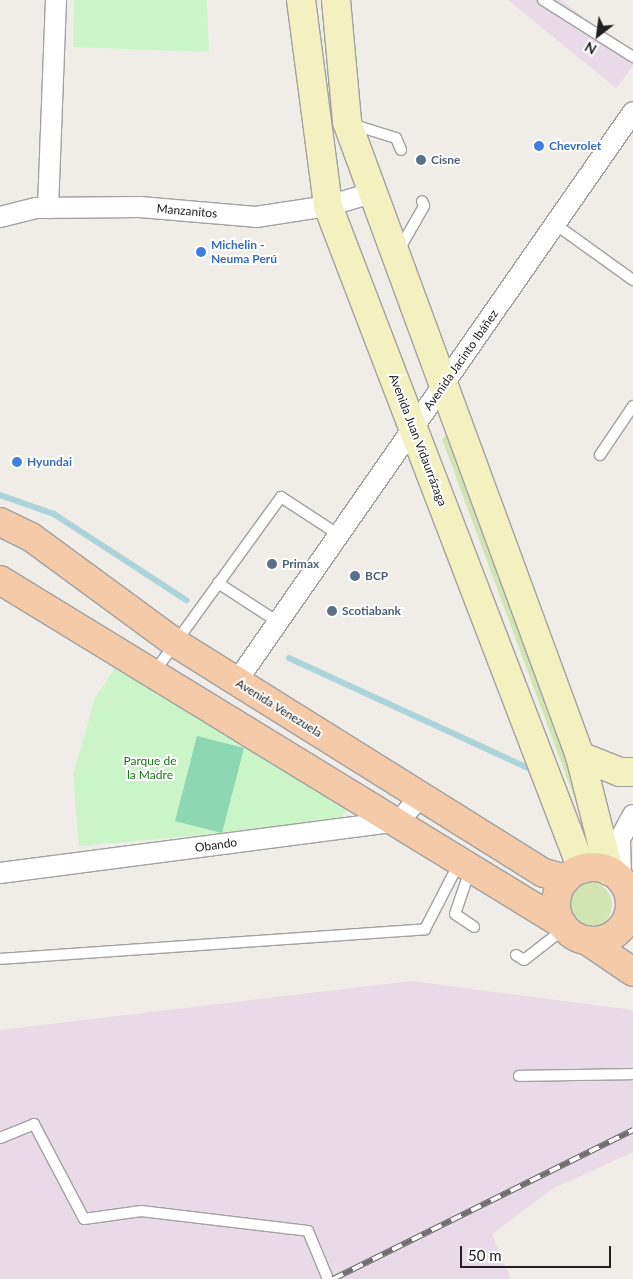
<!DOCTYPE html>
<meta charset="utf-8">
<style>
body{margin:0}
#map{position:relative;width:633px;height:1279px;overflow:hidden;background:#f0ece7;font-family:Lato,sans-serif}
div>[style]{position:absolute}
.industrial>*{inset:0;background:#e8dae7}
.grass>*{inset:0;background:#d1e5b2}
.round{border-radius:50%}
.park>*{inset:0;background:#cbf5c9}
.pitch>*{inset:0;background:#8dd7b2}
.stream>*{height:6px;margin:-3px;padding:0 3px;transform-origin:3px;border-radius:3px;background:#acd4d9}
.roads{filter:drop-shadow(1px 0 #a1a1a1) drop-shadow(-1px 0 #a1a1a1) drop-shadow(0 1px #a1a1a1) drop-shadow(0 -1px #a1a1a1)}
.service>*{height:10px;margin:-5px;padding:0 5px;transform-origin:5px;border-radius:5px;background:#fff}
.minor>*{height:20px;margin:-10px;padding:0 10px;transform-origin:10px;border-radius:10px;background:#fff}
.secondary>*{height:28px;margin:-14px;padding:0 14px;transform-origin:14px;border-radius:14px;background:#f4f1c1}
.primary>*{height:28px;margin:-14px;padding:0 14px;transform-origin:14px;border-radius:14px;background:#f4caa8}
.primary>.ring{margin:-14px;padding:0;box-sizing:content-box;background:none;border:28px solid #f4caa8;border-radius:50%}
.rail>*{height:5.5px;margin-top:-2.75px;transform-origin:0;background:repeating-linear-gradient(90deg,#fff 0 11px,#6e6e6e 0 22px);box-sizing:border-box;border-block:1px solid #6e6e6e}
.dots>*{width:14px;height:14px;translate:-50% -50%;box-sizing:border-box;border:2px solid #fff;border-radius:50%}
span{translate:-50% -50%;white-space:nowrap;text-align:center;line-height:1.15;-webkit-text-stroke:4px #fff;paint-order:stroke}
.shop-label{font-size:12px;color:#366cbe;font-weight:700}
.left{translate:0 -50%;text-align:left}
.service-label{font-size:12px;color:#4e5e75;font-weight:700}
.street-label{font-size:12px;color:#202020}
.park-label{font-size:12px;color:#197616}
.north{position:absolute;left:573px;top:10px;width:50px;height:50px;-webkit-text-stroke:4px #fff;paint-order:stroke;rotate:210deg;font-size:14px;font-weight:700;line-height:20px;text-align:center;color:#202020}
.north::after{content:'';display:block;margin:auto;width:18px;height:22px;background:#202020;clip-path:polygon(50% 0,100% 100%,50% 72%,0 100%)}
.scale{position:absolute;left:460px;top:1246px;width:151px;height:22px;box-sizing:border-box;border:2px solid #202020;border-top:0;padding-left:6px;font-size:15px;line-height:18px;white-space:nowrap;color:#202020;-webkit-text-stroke:4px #fff;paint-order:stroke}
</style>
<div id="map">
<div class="industrial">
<i style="clip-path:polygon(508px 0,561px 0,633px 55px,633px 66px,616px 88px)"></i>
<i style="clip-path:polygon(411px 981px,633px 1010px,633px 1152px,552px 1189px,492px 1234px,511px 1279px,0 1279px,0 1030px)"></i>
</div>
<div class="grass">
<i style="clip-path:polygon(452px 430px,567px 746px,585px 827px,442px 439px)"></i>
<i class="round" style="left:566px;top:882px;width:46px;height:46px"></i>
</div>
<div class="park">
<i style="clip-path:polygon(74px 0,207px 0,209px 52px,73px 47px)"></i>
<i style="clip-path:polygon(118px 663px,348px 807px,338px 823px,79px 846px,73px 775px,95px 699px)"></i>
</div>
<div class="pitch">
<i style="clip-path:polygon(197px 736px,244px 748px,222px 833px,175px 821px)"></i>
</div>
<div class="stream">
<i style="left:0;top:495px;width:57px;rotate:19.4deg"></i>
<i style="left:54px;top:514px;width:158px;rotate:33.1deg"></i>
<i style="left:289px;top:658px;width:265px;rotate:24.7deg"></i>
</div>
<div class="roads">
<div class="service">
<i style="left:543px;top:0;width:107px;rotate:32.3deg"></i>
<i style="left:351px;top:124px;width:47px;rotate:17.3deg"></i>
<i style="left:396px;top:138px;width:13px;rotate:67deg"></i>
<i style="left:555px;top:224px;width:96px;rotate:35.7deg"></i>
<i style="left:399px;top:250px;width:51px;rotate:-60.4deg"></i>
<i style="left:424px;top:206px;width:5px;rotate:-112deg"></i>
<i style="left:600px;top:455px;width:59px;rotate:-56deg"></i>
<i style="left:218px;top:583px;width:72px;rotate:33deg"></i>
<i style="left:155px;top:671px;width:215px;rotate:-54.1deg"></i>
<i style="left:281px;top:497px;width:69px;rotate:33.2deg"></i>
<i style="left:470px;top:870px;width:46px;rotate:108.8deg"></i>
<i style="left:455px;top:914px;width:23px;rotate:34deg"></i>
<i style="left:516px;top:955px;width:9px;rotate:32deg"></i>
<i style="left:524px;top:960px;width:52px;rotate:-38deg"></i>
<i style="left:0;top:959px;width:426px;rotate:-4deg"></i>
<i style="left:425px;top:929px;width:74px;rotate:-62.7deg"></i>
<i style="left:519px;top:1076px;width:114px;rotate:-1deg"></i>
<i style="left:0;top:1138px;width:37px;rotate:-22deg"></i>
<i style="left:34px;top:1124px;width:107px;rotate:62.2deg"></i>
<i style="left:84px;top:1219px;width:58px;rotate:-8deg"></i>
<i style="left:141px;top:1211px;width:168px;rotate:6.8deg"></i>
<i style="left:308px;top:1231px;width:52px;rotate:67.4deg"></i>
</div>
<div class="minor">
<i style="left:48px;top:208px;width:208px;rotate:-87.8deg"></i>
<i style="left:0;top:217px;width:37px;rotate:-14deg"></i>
<i style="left:36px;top:208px;width:104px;rotate:-0.6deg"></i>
<i style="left:140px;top:207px;width:116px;rotate:4.9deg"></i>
<i style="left:256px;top:217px;width:73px;rotate:-8.7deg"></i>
<i style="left:328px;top:206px;width:46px;rotate:-16.5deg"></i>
<i style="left:237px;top:681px;width:693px;rotate:-55.16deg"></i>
<i style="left:620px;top:839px;width:41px;rotate:88.6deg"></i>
<i style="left:598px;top:860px;width:30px;rotate:-44deg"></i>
<i style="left:620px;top:839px;width:27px;rotate:-62deg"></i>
<i style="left:0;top:873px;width:402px;rotate:-7.4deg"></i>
<i style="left:399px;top:821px;width:33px;rotate:-49deg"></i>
</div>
<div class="secondary">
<i style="left:301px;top:0;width:208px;rotate:82.5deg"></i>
<i style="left:328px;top:206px;width:710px;rotate:69.04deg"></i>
<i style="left:336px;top:0;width:122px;rotate:84.8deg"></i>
<i style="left:347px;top:122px;width:675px;rotate:69.82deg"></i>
<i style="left:580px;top:756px;width:119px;rotate:75.8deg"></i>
<i style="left:580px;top:756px;width:43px;rotate:21.8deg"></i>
<i style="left:620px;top:772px;width:13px"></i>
</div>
<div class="primary">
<i style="left:0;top:522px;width:34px;rotate:26deg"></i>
<i style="left:31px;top:537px;width:177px;rotate:36.3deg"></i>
<i style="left:174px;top:642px;width:436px;rotate:32deg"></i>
<i style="left:544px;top:873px;width:23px;rotate:15deg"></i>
<i style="left:0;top:580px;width:659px;rotate:31.47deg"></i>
<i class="ring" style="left:556px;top:867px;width:46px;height:46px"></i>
<i style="left:586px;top:940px;width:57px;rotate:34.2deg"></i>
</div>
</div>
<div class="rail">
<i style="left:333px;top:1279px;width:335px;rotate:-26.4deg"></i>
</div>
<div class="dots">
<i style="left:539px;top:146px;background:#3f7fe0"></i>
<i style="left:421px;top:160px;background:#5c6f8a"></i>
<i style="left:201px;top:252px;background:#3f7fe0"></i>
<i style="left:17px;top:462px;background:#3f7fe0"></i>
<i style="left:272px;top:564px;background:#5c6f8a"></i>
<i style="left:355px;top:576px;background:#5c6f8a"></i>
<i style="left:332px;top:611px;background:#5c6f8a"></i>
</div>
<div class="shop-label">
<span class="left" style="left:549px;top:146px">Chevrolet</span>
<span class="left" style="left:211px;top:252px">Michelin -<br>Neuma Perú</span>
<span class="left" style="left:27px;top:462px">Hyundai</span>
</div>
<div class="service-label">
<span class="left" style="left:431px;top:160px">Cisne</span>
<span class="left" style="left:282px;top:564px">Primax</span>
<span class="left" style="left:365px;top:576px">BCP</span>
<span class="left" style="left:342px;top:611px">Scotiabank</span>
</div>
<div class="street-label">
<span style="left:187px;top:211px;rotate:5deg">Manzanitos</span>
<span style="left:461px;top:360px;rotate:-55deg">Avenida Jacinto Ibáñez</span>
<span style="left:418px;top:440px;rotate:69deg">Avenida Juan Vidaurrázaga</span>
<span style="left:279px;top:708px;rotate:32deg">Avenida Venezuela</span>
<span style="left:216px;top:845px;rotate:-8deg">Obando</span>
</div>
<div class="park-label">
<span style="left:150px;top:768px">Parque de<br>la Madre</span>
</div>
<div class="north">N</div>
<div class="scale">50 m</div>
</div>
